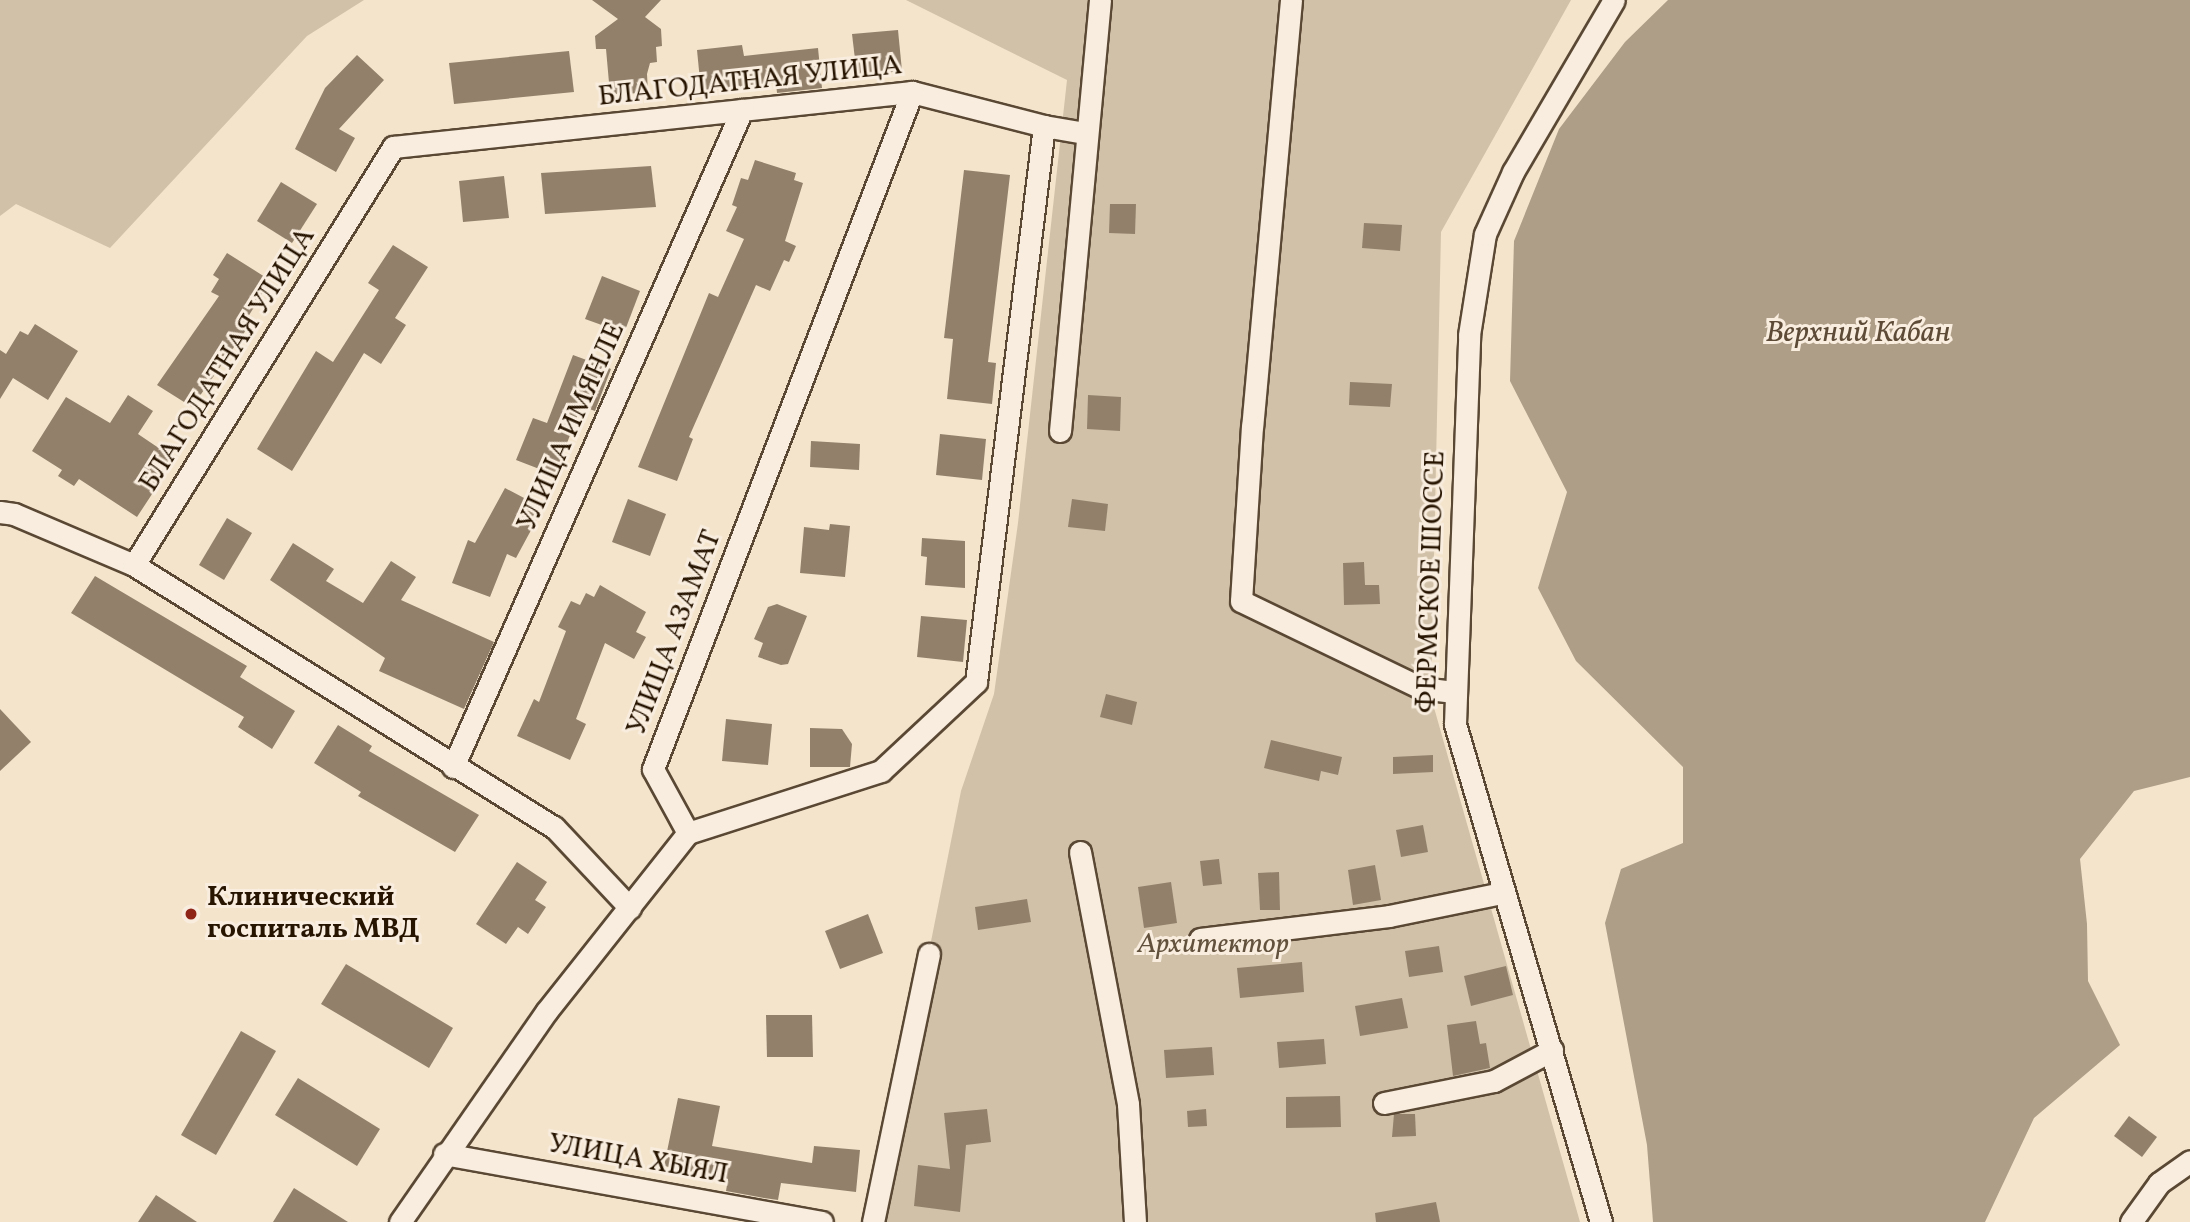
<!DOCTYPE html>
<meta charset="utf-8">
<style>
body{margin:0}
#map{position:relative;width:2190px;height:1222px;overflow:hidden;background:#f4e4cc;font-family:Vollkorn,serif}
div>[style]{position:absolute}
.green>*{inset:0;background:#d1c1a9}
.water>*{inset:0;background:#ae9d87}
.building>*{inset:0;background:#92806b}
.roads{filter:drop-shadow(2px 0 #5a4834) drop-shadow(-2px 0 #5a4834) drop-shadow(0 2px #5a4834) drop-shadow(0 -2px #5a4834)}
.minor>*{height:21px;margin:-10.5px;padding:0 10.5px;transform-origin:10.5px;border-radius:10.5px;background:#f8edde}
.dots>*{width:19px;height:19px;translate:-50% -50%;box-sizing:border-box;border:4px solid #f8edde;border-radius:50%}
span{translate:-50% -50%;white-space:nowrap;text-align:center;line-height:1.15;-webkit-text-stroke:6px #f8edde;paint-order:stroke}
.street-label{font-size:28px;color:#271401}
.poi-label{font-size:28px;color:#271401;font-weight:700}
.left{translate:0 -50%;text-align:left}
.park-label{font-size:28px;color:#62513c;font-style:italic}
.water-label{font-size:30px;color:#5d4b37;font-style:italic}
</style>
<div id="map">
<div class="green">
<i style="clip-path:polygon(0 0,364px 0,307px 36px,110px 248px,16px 204px,0 216px)"></i>
<i style="clip-path:polygon(906px 0,1571px 0,1441px 232px,1431px 697px,1580px 1222px,875px 1222px,961px 791px,994px 694px,1018px 523px,1067px 80px)"></i>
</div>
<div class="water">
<i style="clip-path:polygon(1668px 0,2190px 0,2190px 777px,2134px 791px,2080px 859px,2087px 924px,2088px 981px,2120px 1045px,2034px 1118px,1985px 1222px,1653px 1222px,1647px 1145px,1605px 923px,1621px 869px,1683px 843px,1683px 767px,1576px 661px,1538px 588px,1567px 492px,1510px 381px,1514px 241px,1559px 129px,1625px 42px)"></i>
</div>
<div class="building">
<i style="clip-path:polygon(592px 0,661px 0,645px 17px,661px 29px,662px 46px,656px 47px,657px 62px,650px 63px,647px 74px,648px 93px,610px 94px,606px 49px,596px 49px,595px 36px,618px 19px)"></i>
<i style="clip-path:polygon(898px 30px,902px 71px,857px 76px,852px 34px)"></i>
<i style="clip-path:polygon(742px 45px,744px 56px,818px 48px,822px 88px,777px 93px,776px 83px,701px 91px,697px 50px)"></i>
<i style="clip-path:polygon(569px 51px,574px 92px,454px 104px,449px 63px)"></i>
<i style="clip-path:polygon(357px 55px,384px 80px,339px 129px,355px 138px,336px 172px,295px 149px,325px 88px)"></i>
<i style="clip-path:polygon(755px 160px,796px 173px,794px 180px,803px 183px,785px 241px,796px 246px,789px 262px,784px 260px,770px 291px,756px 285px,689px 437px,693px 439px,677px 481px,638px 467px,709px 293px,718px 297px,744px 239px,726px 231px,737px 207px,732px 205px,741px 178px,748px 180px)"></i>
<i style="clip-path:polygon(651px 166px,656px 207px,545px 214px,541px 173px)"></i>
<i style="clip-path:polygon(964px 170px,1010px 175px,988px 362px,996px 363px,992px 404px,947px 399px,953px 339px,944px 338px)"></i>
<i style="clip-path:polygon(504px 176px,509px 218px,463px 222px,459px 181px)"></i>
<i style="clip-path:polygon(281px 182px,317px 204px,292px 243px,257px 221px)"></i>
<i style="clip-path:polygon(1110px 204px,1136px 204px,1135px 234px,1109px 233px)"></i>
<i style="clip-path:polygon(1364px 223px,1402px 225px,1400px 251px,1362px 248px)"></i>
<i style="clip-path:polygon(393px 245px,428px 267px,395px 318px,406px 325px,381px 364px,364px 353px,292px 471px,257px 449px,316px 351px,333px 362px,379px 290px,368px 283px)"></i>
<i style="clip-path:polygon(227px 253px,265px 277px,258px 288px,264px 291px,246px 320px,251px 323px,192px 407px,157px 385px,219px 296px,211px 292px,219px 279px,213px 275px)"></i>
<i style="clip-path:polygon(602px 276px,640px 291px,624px 333px,585px 319px)"></i>
<i style="clip-path:polygon(35px 324px,78px 351px,48px 400px,13px 378px,0 399px,0 350px,6px 354px,20px 331px,28px 335px)"></i>
<i style="clip-path:polygon(573px 355px,611px 369px,595px 411px,581px 406px,555px 475px,516px 460px,533px 418px,547px 423px)"></i>
<i style="clip-path:polygon(1350px 382px,1392px 384px,1390px 407px,1349px 405px)"></i>
<i style="clip-path:polygon(128px 395px,153px 411px,138px 434px,175px 459px,137px 517px,79px 479px,74px 486px,58px 476px,62px 470px,32px 451px,66px 397px,110px 423px)"></i>
<i style="clip-path:polygon(1088px 395px,1121px 397px,1120px 431px,1087px 429px)"></i>
<i style="clip-path:polygon(940px 434px,986px 439px,982px 480px,936px 475px)"></i>
<i style="clip-path:polygon(811px 441px,860px 444px,859px 470px,810px 467px)"></i>
<i style="clip-path:polygon(505px 488px,543px 508px,516px 558px,507px 554px,490px 597px,452px 583px,468px 540px,475px 543px)"></i>
<i style="clip-path:polygon(628px 499px,666px 514px,650px 556px,612px 542px)"></i>
<i style="clip-path:polygon(1072px 499px,1108px 504px,1105px 531px,1068px 527px)"></i>
<i style="clip-path:polygon(227px 518px,252px 533px,224px 580px,199px 565px)"></i>
<i style="clip-path:polygon(830px 524px,850px 526px,845px 577px,800px 573px,804px 527px,829px 530px)"></i>
<i style="clip-path:polygon(922px 538px,965px 541px,965px 588px,925px 585px,927px 557px,921px 556px)"></i>
<i style="clip-path:polygon(293px 543px,334px 569px,326px 581px,363px 603px,391px 561px,416px 577px,401px 600px,494px 642px,464px 709px,379px 671px,385px 658px,270px 580px)"></i>
<i style="clip-path:polygon(1364px 562px,1365px 585px,1379px 585px,1380px 604px,1344px 605px,1343px 563px)"></i>
<i style="clip-path:polygon(95px 576px,247px 666px,240px 677px,295px 711px,272px 749px,238px 727px,244px 717px,71px 613px)"></i>
<i style="clip-path:polygon(600px 585px,646px 612px,636px 632px,646px 637px,634px 659px,605px 643px,576px 719px,586px 724px,570px 760px,517px 736px,534px 699px,539px 702px,566px 631px,558px 627px,571px 601px,580px 605px,586px 593px,594px 597px)"></i>
<i style="clip-path:polygon(777px 604px,807px 616px,788px 664px,781px 665px,758px 657px,763px 643px,754px 639px,768px 607px)"></i>
<i style="clip-path:polygon(921px 616px,967px 620px,963px 662px,917px 657px)"></i>
<i style="clip-path:polygon(1106px 694px,1137px 702px,1132px 725px,1100px 717px)"></i>
<i style="clip-path:polygon(0 709px,31px 742px,0 771px)"></i>
<i style="clip-path:polygon(726px 719px,772px 724px,768px 765px,722px 761px)"></i>
<i style="clip-path:polygon(338px 725px,372px 746px,369px 751px,479px 815px,455px 852px,358px 796px,361px 792px,314px 763px)"></i>
<i style="clip-path:polygon(810px 728px,842px 729px,852px 744px,850px 767px,810px 767px)"></i>
<i style="clip-path:polygon(1271px 740px,1342px 757px,1338px 775px,1321px 771px,1319px 781px,1264px 768px)"></i>
<i style="clip-path:polygon(1433px 755px,1433px 772px,1393px 774px,1393px 757px)"></i>
<i style="clip-path:polygon(1423px 825px,1428px 852px,1401px 857px,1396px 830px)"></i>
<i style="clip-path:polygon(1219px 859px,1222px 884px,1203px 886px,1200px 861px)"></i>
<i style="clip-path:polygon(517px 862px,547px 882px,535px 900px,546px 907px,528px 934px,518px 927px,506px 944px,476px 924px)"></i>
<i style="clip-path:polygon(1375px 865px,1381px 900px,1353px 905px,1348px 870px)"></i>
<i style="clip-path:polygon(1279px 872px,1280px 910px,1260px 910px,1258px 873px)"></i>
<i style="clip-path:polygon(1171px 882px,1177px 923px,1144px 928px,1138px 887px)"></i>
<i style="clip-path:polygon(1027px 899px,1031px 922px,978px 930px,975px 907px)"></i>
<i style="clip-path:polygon(868px 914px,883px 953px,840px 969px,825px 931px)"></i>
<i style="clip-path:polygon(1439px 946px,1443px 972px,1409px 977px,1405px 951px)"></i>
<i style="clip-path:polygon(1302px 962px,1304px 992px,1240px 998px,1237px 968px)"></i>
<i style="clip-path:polygon(346px 964px,453px 1028px,429px 1068px,321px 1004px)"></i>
<i style="clip-path:polygon(1506px 966px,1513px 995px,1471px 1006px,1464px 976px)"></i>
<i style="clip-path:polygon(1402px 998px,1408px 1028px,1360px 1036px,1355px 1006px)"></i>
<i style="clip-path:polygon(766px 1015px,812px 1015px,813px 1057px,767px 1057px)"></i>
<i style="clip-path:polygon(1476px 1021px,1480px 1044px,1486px 1043px,1490px 1068px,1453px 1076px,1447px 1025px)"></i>
<i style="clip-path:polygon(241px 1031px,276px 1051px,216px 1155px,181px 1135px)"></i>
<i style="clip-path:polygon(1324px 1039px,1326px 1064px,1279px 1068px,1277px 1042px)"></i>
<i style="clip-path:polygon(1212px 1047px,1214px 1075px,1166px 1078px,1164px 1050px)"></i>
<i style="clip-path:polygon(298px 1078px,380px 1129px,357px 1166px,275px 1115px)"></i>
<i style="clip-path:polygon(1340px 1096px,1341px 1127px,1286px 1128px,1286px 1097px)"></i>
<i style="clip-path:polygon(678px 1098px,720px 1106px,712px 1146px,812px 1163px,814px 1146px,860px 1150px,856px 1192px,781px 1183px,778px 1200px,764px 1198px,726px 1191px,728px 1179px,664px 1166px)"></i>
<i style="clip-path:polygon(987px 1109px,991px 1142px,966px 1145px,960px 1212px,914px 1206px,918px 1165px,950px 1169px,944px 1113px)"></i>
<i style="clip-path:polygon(1206px 1109px,1207px 1126px,1188px 1127px,1187px 1111px)"></i>
<i style="clip-path:polygon(1394px 1114px,1415px 1114px,1416px 1136px,1392px 1137px)"></i>
<i style="clip-path:polygon(2129px 1116px,2157px 1137px,2142px 1157px,2114px 1136px)"></i>
<i style="clip-path:polygon(294px 1188px,348px 1222px,273px 1222px)"></i>
<i style="clip-path:polygon(156px 1195px,197px 1222px,138px 1222px)"></i>
<i style="clip-path:polygon(1436px 1202px,1440px 1222px,1376px 1222px,1375px 1213px)"></i>
</div>
<div class="roads">
<div class="minor">
<i style="left:1291px;top:0;width:428px;rotate:95.2deg"></i>
<i style="left:1252px;top:426px;width:175px;rotate:93.6deg"></i>
<i style="left:1241px;top:601px;width:200px;rotate:25.8deg"></i>
<i style="left:1421px;top:688px;width:35px;rotate:7deg"></i>
<i style="left:1044px;top:126px;width:42px;rotate:9.7deg"></i>
<i style="left:1060px;top:431px;width:433px;rotate:-84.7deg"></i>
<i style="left:0;top:512px;width:14px;rotate:8deg"></i>
<i style="left:14px;top:514px;width:130px;rotate:23deg"></i>
<i style="left:134px;top:565px;width:495px;rotate:32deg"></i>
<i style="left:554px;top:827px;width:111px;rotate:46.8deg"></i>
<i style="left:134px;top:565px;width:492px;rotate:-58.2deg"></i>
<i style="left:393px;top:147px;width:522px;rotate:-6.05deg"></i>
<i style="left:912px;top:92px;width:136px;rotate:14.4deg"></i>
<i style="left:1044px;top:126px;width:560px;rotate:96.97deg"></i>
<i style="left:976px;top:682px;width:130px;rotate:136.9deg"></i>
<i style="left:881px;top:771px;width:203px;rotate:162.2deg"></i>
<i style="left:453px;top:767px;width:718px;rotate:-66.26deg"></i>
<i style="left:1080px;top:852px;width:257px;rotate:79.2deg"></i>
<i style="left:1128px;top:1104px;width:118px;rotate:86.6deg"></i>
<i style="left:1200px;top:939px;width:190px;rotate:-6.9deg"></i>
<i style="left:1389px;top:916px;width:115px;rotate:-11.5deg"></i>
<i style="left:1384px;top:1103px;width:112px;rotate:-11.3deg"></i>
<i style="left:1494px;top:1081px;width:66px;rotate:-28.1deg"></i>
<i style="left:444px;top:1154px;width:384px;rotate:10.2deg"></i>
<i style="left:400px;top:1222px;width:256px;rotate:-55.2deg"></i>
<i style="left:546px;top:1012px;width:228px;rotate:-51.6deg"></i>
<i style="left:688px;top:833px;width:73px;rotate:-118.7deg"></i>
<i style="left:653px;top:769px;width:725px;rotate:-69.06deg"></i>
<i style="left:873px;top:1222px;width:274px;rotate:-78.2deg"></i>
<i style="left:1601px;top:1222px;width:519px;rotate:-106.34deg"></i>
<i style="left:1455px;top:724px;width:389px;rotate:-87.9deg"></i>
<i style="left:1469px;top:335px;width:102px;rotate:-81deg"></i>
<i style="left:1485px;top:234px;width:68px;rotate:-65.7deg"></i>
<i style="left:1513px;top:172px;width:199px;rotate:-59.6deg"></i>
<i style="left:2131px;top:1222px;width:48px;rotate:-54.3deg"></i>
<i style="left:2159px;top:1183px;width:38px;rotate:-35deg"></i>
</div>
</div>
<div class="dots">
<i style="left:191px;top:914px;background:#8f2418"></i>
</div>
<div class="street-label">
<span style="left:750px;top:82px;rotate:-6deg">БЛАГОДАТНАЯ УЛИЦА</span>
<span style="left:228px;top:360px;rotate:-58deg">БЛАГОДАТНАЯ УЛИЦА</span>
<span style="left:572px;top:427px;rotate:-66deg">УЛИЦА ИМЯНЛЕ</span>
<span style="left:1432px;top:582px;rotate:-88deg">ФЕРМСКОЕ ШОССЕ</span>
<span style="left:675px;top:633px;rotate:-69deg">УЛИЦА АЗАМАТ</span>
<span style="left:638px;top:1160px;rotate:10deg">УЛИЦА ХЫЯЛ</span>
</div>
<div class="poi-label">
<span class="left" style="left:207px;top:914px">Клинический<br>госпиталь МВД</span>
</div>
<div class="park-label">
<span style="left:1213px;top:945px">Архитектор</span>
</div>
<div class="water-label">
<span style="left:1858px;top:333px">Верхний Кабан</span>
</div>
</div>
